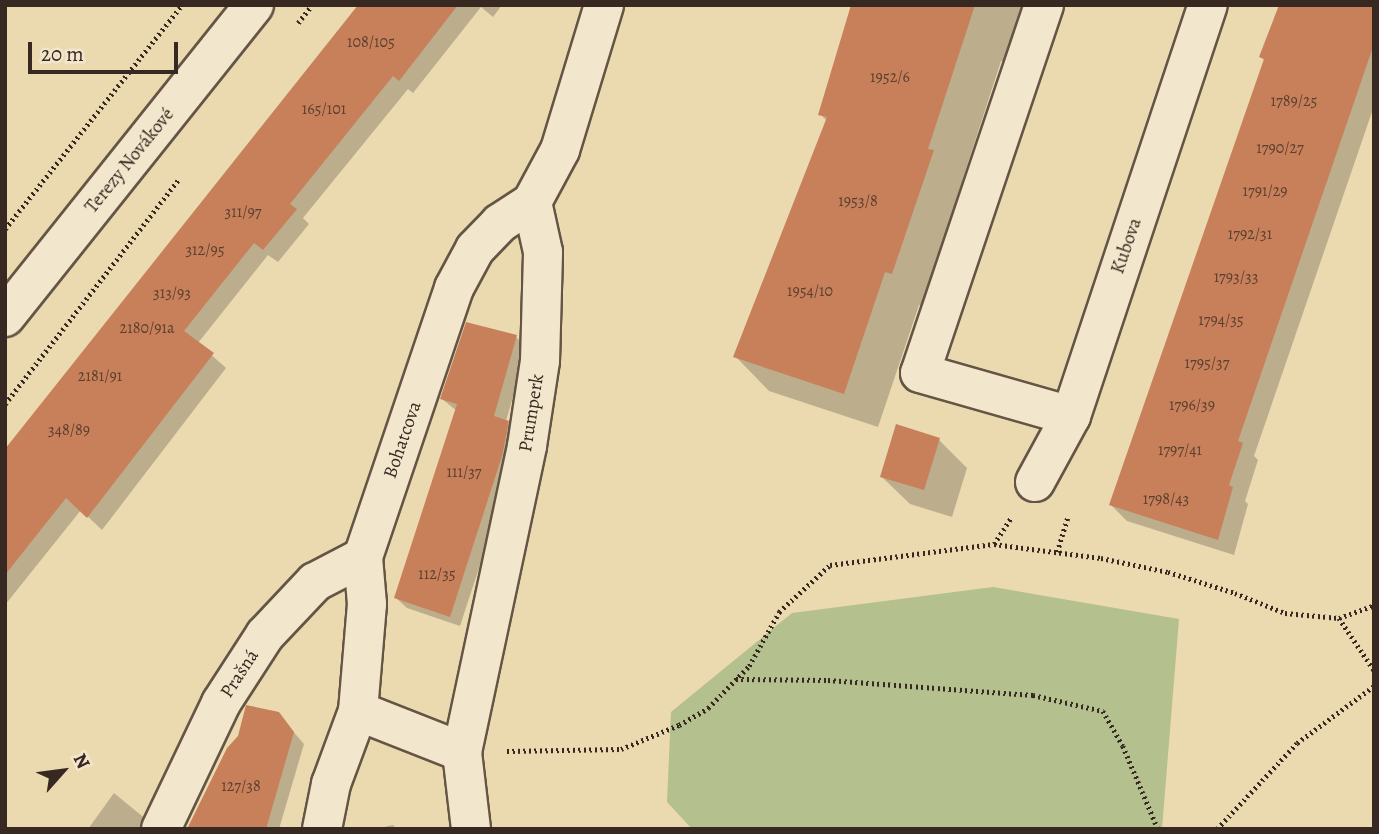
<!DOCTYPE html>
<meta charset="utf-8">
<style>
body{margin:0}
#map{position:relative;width:1379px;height:834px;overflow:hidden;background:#ebd9b0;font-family:Alegreya,serif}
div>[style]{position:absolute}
.green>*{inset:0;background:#b4c08e}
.shadow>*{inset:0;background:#0003}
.building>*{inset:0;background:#c7805a}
.path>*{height:4.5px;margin-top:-2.25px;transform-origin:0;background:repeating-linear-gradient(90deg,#372921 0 2px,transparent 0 5.5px)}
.roads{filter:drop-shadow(2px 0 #645545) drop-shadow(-2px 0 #645545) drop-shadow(0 2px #645545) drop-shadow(0 -2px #645545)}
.minor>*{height:38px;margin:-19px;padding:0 19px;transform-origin:19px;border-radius:19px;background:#f2e6cc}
span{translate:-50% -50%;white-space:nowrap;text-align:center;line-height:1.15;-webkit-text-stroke:5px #f2e6cc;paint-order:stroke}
.number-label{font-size:16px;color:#5b3f2f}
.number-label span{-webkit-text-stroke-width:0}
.street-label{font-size:19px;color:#372921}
.frame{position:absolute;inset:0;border:7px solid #372921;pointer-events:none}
.north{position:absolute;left:28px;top:736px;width:70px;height:70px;-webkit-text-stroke:5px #f2e6cc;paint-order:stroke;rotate:62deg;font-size:19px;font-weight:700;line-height:28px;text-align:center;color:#372921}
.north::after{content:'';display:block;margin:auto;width:24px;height:32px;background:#372921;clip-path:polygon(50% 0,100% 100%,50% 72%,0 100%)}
.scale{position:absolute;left:28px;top:42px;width:150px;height:32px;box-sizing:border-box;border:4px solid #372921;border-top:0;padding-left:9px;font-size:21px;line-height:24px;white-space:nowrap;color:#372921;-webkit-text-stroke:5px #f2e6cc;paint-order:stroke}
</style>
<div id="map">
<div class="green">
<i style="clip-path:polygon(993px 587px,1179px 619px,1162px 829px,692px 829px,667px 802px,671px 712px,792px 613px)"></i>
</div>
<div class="shadow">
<i style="clip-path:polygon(360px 5px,502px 5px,493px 17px,481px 7px,413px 93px,408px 89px,303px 218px,309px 224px,278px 262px,268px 255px,198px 343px,226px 368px,102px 530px,81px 510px,5px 605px,5px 452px)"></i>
<i style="clip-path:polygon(857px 5px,1028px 5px,1008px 63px,1001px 61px,962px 181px,967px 186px,926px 307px,919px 305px,878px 427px,769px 391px,736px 357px,827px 121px,820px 114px)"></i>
<i style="clip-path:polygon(1374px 5px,1374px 106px,1254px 456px,1258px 460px,1245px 501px,1248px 504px,1234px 555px,1127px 521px,1111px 505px,1265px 61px,1261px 57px)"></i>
<i style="clip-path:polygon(516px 337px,527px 348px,506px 421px,518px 433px,512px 467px,460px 626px,407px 608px,396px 598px,457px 411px,442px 399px)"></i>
<i style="clip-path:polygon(939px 440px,967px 468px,952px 517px,910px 504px,882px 477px)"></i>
<i style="clip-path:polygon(278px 714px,304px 744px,279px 829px,213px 829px)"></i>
<i style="clip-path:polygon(114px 793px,142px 816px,153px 829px,88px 829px)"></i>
<i style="clip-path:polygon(393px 825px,396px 829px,375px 829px)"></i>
</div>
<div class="building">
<i style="clip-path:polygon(358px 5px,458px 5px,399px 81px,393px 76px,290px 204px,297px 209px,263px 250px,254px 243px,184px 331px,214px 353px,87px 518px,66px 498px,5px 575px,5px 449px)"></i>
<i style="clip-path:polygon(851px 5px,975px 5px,928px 149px,934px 150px,892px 274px,885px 272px,844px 394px,733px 357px,827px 117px,818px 115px)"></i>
<i style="clip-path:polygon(1279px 5px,1374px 5px,1374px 44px,1238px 441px,1243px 443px,1229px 485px,1233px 487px,1218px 540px,1109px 505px,1264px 59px,1259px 57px)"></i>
<i style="clip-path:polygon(466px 322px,517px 335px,494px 416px,509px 421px,502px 456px,450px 617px,394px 598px,457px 404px,440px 399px)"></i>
<i style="clip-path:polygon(896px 424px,940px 438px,924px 490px,880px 477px)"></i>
<i style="clip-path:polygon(246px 705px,279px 712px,294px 732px,266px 829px,187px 829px,227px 748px,238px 736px)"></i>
</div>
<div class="path">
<i style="left:298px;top:23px;width:23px;rotate:-52deg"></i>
<i style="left:5px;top:229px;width:285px;rotate:-51.7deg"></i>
<i style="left:5px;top:404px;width:283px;rotate:-52.3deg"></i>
<i style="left:994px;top:544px;width:31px;rotate:-57deg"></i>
<i style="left:1057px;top:552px;width:38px;rotate:-73deg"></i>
<i style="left:1339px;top:618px;width:63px;rotate:56.1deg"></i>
<i style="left:736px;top:679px;width:92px;rotate:0.6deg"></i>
<i style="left:828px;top:680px;width:206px;rotate:4.2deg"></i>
<i style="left:1033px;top:695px;width:72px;rotate:12.9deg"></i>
<i style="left:1103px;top:711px;width:40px;rotate:60.3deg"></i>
<i style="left:1123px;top:746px;width:90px;rotate:67.1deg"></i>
<i style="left:507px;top:751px;width:114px;rotate:-1deg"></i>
<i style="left:621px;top:749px;width:63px;rotate:-22.5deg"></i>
<i style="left:679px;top:725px;width:34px;rotate:-30deg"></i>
<i style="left:708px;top:708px;width:59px;rotate:-45.7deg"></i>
<i style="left:749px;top:666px;width:62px;rotate:-60.9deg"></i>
<i style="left:779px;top:612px;width:69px;rotate:-42.7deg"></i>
<i style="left:830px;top:565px;width:165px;rotate:-7.3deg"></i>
<i style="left:994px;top:544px;width:108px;rotate:7.5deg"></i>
<i style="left:1101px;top:558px;width:68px;rotate:11.8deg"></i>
<i style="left:1168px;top:572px;width:70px;rotate:17.4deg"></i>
<i style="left:1235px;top:593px;width:54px;rotate:21.8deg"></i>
<i style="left:1285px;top:613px;width:54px;rotate:5.3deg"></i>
<i style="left:1339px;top:618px;width:37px;rotate:-20deg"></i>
<i style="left:1217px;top:829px;width:117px;rotate:-47.1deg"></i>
<i style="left:1297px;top:743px;width:96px;rotate:-36.5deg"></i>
</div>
<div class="roads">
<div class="minor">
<i style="left:1044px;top:5px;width:388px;rotate:108.6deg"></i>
<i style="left:920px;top:373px;width:157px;rotate:15.9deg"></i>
<i style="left:5px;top:317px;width:399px;rotate:-51.4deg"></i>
<i style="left:1035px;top:482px;width:75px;rotate:-61.4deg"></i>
<i style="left:1071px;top:416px;width:433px;rotate:-71.6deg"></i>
<i style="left:358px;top:711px;width:112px;rotate:21.5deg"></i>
<i style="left:161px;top:829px;width:140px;rotate:-64.5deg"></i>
<i style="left:221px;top:703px;width:81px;rotate:-57.1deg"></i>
<i style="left:265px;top:635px;width:73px;rotate:-46.7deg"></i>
<i style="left:315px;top:582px;width:54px;rotate:-27.5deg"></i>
<i style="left:322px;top:829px;width:46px;rotate:-78.7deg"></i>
<i style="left:331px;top:784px;width:78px;rotate:-69.7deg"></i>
<i style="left:358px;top:711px;width:107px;rotate:-85.2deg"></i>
<i style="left:367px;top:604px;width:47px;rotate:-94.9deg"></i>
<i style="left:363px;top:557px;width:284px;rotate:-71.3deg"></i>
<i style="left:454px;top:288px;width:44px;rotate:-61.7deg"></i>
<i style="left:475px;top:249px;width:36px;rotate:-46deg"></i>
<i style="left:500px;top:223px;width:38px;rotate:-33deg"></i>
<i style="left:471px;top:829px;width:78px;rotate:-96.7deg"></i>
<i style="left:462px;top:752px;width:313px;rotate:-78deg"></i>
<i style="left:527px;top:446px;width:86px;rotate:-81.3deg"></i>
<i style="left:540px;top:361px;width:109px;rotate:-88.4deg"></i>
<i style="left:543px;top:252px;width:51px;rotate:-102.4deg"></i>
<i style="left:532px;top:202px;width:59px;rotate:-61.7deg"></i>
<i style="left:560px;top:150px;width:152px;rotate:-73.1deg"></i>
</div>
</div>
<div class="number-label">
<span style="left:371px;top:42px">108/105</span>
<span style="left:890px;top:77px">1952/6</span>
<span style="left:1294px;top:101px">1789/25</span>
<span style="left:324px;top:109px">165/101</span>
<span style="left:1280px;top:148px">1790/27</span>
<span style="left:1265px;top:191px">1791/29</span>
<span style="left:858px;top:201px">1953/8</span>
<span style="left:243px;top:212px">311/97</span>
<span style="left:1250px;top:234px">1792/31</span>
<span style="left:205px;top:250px">312/95</span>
<span style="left:1236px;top:277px">1793/33</span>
<span style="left:810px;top:291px">1954/10</span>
<span style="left:172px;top:293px">313/93</span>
<span style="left:1221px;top:320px">1794/35</span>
<span style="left:147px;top:328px">2180/91a</span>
<span style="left:1207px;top:363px">1795/37</span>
<span style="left:100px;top:376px">2181/91</span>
<span style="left:1192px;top:405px">1796/39</span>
<span style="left:69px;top:430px">348/89</span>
<span style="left:1180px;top:450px">1797/41</span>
<span style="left:464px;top:472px">111/37</span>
<span style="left:1166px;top:499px">1798/43</span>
<span style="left:437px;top:574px">112/35</span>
<span style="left:241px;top:786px">127/38</span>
</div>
<div class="street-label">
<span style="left:130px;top:161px;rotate:-51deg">Terezy Novákové</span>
<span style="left:1127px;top:246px;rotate:-71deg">Kubova</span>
<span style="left:532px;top:413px;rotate:-81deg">Prumperk</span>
<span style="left:403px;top:440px;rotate:-71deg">Bohatcova</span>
<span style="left:240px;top:674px;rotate:-57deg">Prašná</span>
</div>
<div class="frame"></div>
<div class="north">N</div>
<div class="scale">20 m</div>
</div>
